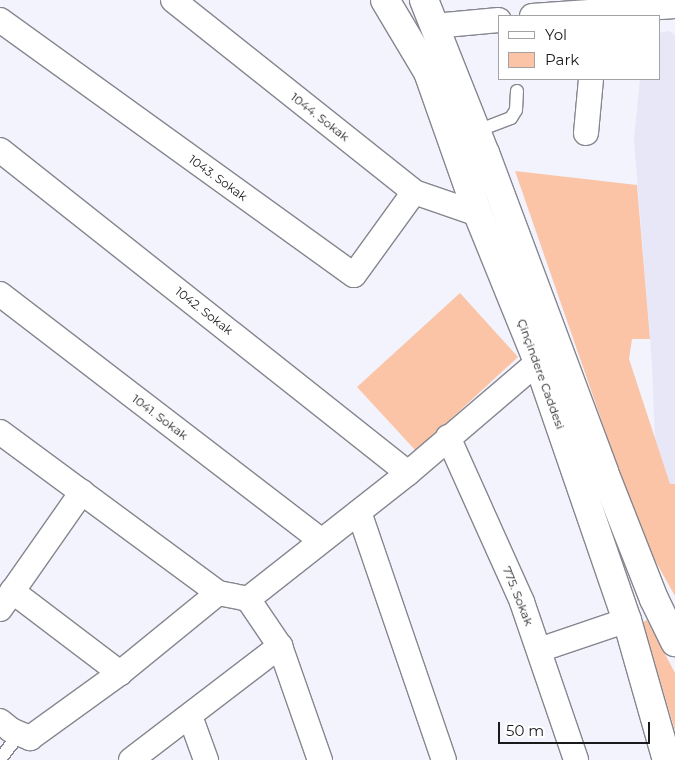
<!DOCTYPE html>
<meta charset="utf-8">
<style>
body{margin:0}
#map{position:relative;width:675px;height:760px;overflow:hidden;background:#f2f3fc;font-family:Montserrat,sans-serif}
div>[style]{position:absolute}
.built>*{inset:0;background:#e7e7f8}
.green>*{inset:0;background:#fbc4a7}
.roads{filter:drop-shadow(1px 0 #86868f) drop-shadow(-1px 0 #86868f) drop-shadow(0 1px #86868f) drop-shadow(0 -1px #86868f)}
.lane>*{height:12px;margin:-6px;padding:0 6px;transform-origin:6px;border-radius:6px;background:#fff}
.street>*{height:24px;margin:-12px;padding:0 12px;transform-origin:12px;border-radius:12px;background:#fff}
.secondary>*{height:28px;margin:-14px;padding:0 14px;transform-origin:14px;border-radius:14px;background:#fff}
span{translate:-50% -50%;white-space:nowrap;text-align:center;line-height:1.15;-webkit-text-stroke:4px #fff;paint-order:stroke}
.street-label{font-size:12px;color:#1a1a1d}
.legend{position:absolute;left:498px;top:15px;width:162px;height:65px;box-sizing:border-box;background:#fff;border:1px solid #a3a3a5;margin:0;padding:6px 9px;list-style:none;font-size:15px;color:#1a1a1d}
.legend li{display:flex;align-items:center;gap:10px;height:25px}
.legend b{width:25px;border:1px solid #a3a3a5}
.scale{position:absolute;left:498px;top:722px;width:152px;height:22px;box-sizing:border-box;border:2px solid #1a1a1d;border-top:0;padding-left:6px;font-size:15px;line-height:18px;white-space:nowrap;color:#1a1a1d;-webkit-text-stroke:4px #fff;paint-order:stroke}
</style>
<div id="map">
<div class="built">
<i style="clip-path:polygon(669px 31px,675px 35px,675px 484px,670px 485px,655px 441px,652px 363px,634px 140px,640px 79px,659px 79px,659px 33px)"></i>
</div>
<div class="green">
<i style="clip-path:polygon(515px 171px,637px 185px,650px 339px,632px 339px,629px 359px,670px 484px,675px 484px,675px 596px,642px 537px)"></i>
<i style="clip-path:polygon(460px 293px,518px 357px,416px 451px,357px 387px)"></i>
<i style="clip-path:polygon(647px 620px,675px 673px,675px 731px,643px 622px)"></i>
</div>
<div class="roads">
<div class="lane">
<i style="left:477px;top:131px;width:36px;rotate:-21deg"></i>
<i style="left:511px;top:118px;width:9px;rotate:-58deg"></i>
<i style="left:516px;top:110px;width:19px;rotate:-87deg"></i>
<i style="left:0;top:759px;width:33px;rotate:-52deg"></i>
</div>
<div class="street">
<i style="left:173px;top:0;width:308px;rotate:38.5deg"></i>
<i style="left:414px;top:192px;width:68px;rotate:19deg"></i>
<i style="left:532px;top:16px;width:143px;rotate:-4deg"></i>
<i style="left:0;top:20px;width:436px;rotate:35.8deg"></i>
<i style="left:354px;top:275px;width:102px;rotate:-54.1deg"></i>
<i style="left:434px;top:26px;width:65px;rotate:-5.3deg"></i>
<i style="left:586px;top:133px;width:54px;rotate:-84.7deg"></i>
<i style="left:0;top:150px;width:520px;rotate:38.37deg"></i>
<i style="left:0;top:294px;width:404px;rotate:37.5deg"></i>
<i style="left:0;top:432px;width:271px;rotate:36.4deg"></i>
<i style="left:218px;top:593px;width:31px;rotate:11deg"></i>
<i style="left:448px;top:437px;width:181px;rotate:65.8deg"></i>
<i style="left:522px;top:602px;width:167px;rotate:71.1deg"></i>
<i style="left:359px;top:512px;width:262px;rotate:71.1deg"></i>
<i style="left:12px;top:591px;width:136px;rotate:37.2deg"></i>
<i style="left:248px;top:599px;width:204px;rotate:-38.2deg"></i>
<i style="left:408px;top:473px;width:171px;rotate:-40.5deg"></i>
<i style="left:248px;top:599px;width:57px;rotate:55.8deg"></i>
<i style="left:280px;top:646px;width:121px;rotate:70.7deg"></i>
<i style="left:0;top:609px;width:143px;rotate:-55deg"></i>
<i style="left:539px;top:650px;width:93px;rotate:-18.8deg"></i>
<i style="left:190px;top:716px;width:47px;rotate:70deg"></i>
<i style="left:0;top:721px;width:14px;rotate:39deg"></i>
<i style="left:11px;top:730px;width:21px;rotate:23deg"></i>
<i style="left:30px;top:738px;width:111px;rotate:-35.8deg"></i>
<i style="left:120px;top:673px;width:127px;rotate:-39.2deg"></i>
<i style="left:131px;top:760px;width:188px;rotate:-37.4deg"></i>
</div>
<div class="secondary">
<i style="left:385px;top:0;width:84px;rotate:59.2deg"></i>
<i style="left:428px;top:72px;width:151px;rotate:70.6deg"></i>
<i style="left:478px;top:214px;width:160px;rotate:67.9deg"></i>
<i style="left:538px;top:362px;width:273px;rotate:71deg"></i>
<i style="left:627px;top:620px;width:146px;rotate:74.1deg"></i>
<i style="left:424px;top:0;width:165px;rotate:68.3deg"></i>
<i style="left:485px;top:153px;width:340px;rotate:69.5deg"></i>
<i style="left:604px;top:472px;width:136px;rotate:68.5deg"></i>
<i style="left:654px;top:599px;width:48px;rotate:64deg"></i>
</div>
</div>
<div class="street-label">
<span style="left:320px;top:117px;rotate:38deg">1044. Sokak</span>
<span style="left:218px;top:178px;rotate:36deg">1043. Sokak</span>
<span style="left:204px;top:311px;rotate:38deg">1042. Sokak</span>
<span style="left:541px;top:374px;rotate:70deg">Çinçindere Caddesi</span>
<span style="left:160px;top:417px;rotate:37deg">1041. Sokak</span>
<span style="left:518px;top:596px;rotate:68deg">775. Sokak</span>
</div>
<ul class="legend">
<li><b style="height:6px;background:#fff"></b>Yol</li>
<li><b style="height:14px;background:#fbc4a7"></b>Park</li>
</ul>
<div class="scale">50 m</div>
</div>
